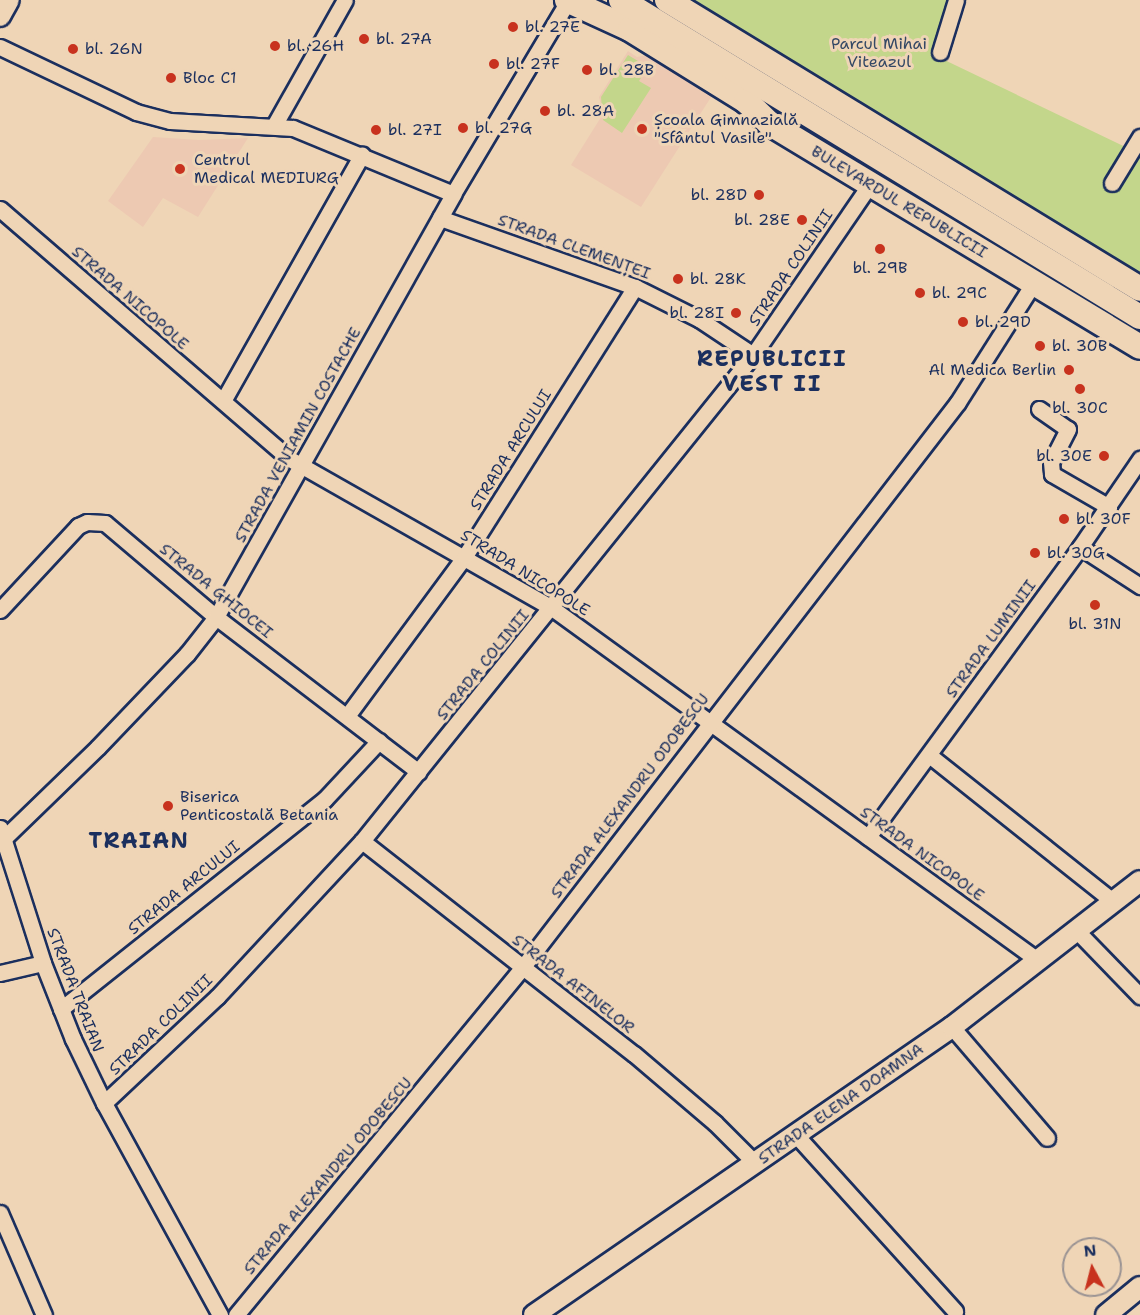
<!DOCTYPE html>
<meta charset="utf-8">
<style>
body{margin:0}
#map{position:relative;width:1140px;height:1315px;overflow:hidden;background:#efd5b6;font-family:"Shantell Sans",sans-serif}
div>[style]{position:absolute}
.built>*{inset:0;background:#edc9b2}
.green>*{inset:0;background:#c3d68b}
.roads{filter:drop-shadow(2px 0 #1b2f5e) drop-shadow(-2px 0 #1b2f5e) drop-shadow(0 2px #1b2f5e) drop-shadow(0 -2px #1b2f5e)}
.minor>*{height:15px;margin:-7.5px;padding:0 7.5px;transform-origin:7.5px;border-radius:7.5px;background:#efd5b6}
.tertiary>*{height:20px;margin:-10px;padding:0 10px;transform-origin:10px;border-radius:10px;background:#efd5b6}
.primary>*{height:24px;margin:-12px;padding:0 12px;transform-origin:12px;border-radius:12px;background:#efd5b6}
.dots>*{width:16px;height:16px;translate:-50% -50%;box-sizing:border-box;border:3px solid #efd5b6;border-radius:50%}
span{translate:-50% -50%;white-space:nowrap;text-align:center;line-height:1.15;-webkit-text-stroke:6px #efd5b6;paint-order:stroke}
.poi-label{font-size:16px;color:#1b2f5e}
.left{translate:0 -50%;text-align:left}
.right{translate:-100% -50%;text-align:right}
.park-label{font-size:16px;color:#344865}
.street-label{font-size:16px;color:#1b2f5e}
.district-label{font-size:22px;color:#1b2f5e;font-weight:700;letter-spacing:1.5px}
.north{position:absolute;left:1062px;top:1237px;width:60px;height:60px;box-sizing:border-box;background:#efd5b6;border:2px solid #9a9393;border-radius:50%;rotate:353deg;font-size:16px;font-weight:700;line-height:24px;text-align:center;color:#1b2f5e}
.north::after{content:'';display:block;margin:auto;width:21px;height:27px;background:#c8321e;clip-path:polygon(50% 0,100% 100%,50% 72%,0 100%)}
</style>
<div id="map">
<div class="built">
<i style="clip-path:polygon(628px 51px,637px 57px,659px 53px,713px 94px,641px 207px,571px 165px,603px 114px,599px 97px)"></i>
<i style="clip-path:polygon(153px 137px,199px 140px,248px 138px,198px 217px,163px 198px,143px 227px,108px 201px)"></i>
</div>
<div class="green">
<i style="clip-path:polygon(688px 0,949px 0,932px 54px,1140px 154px,1140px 275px)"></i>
<i style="clip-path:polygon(634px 15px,882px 168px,877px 177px,793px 129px)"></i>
<i style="clip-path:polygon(628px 55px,648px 67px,639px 81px,651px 88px,622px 133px,603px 120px,601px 97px)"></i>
<i style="clip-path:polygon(898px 184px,1140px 330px,1140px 342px,892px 192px)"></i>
</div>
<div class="roads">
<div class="minor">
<i style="left:0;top:47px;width:151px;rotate:25.5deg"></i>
<i style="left:136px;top:112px;width:35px;rotate:15deg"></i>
<i style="left:170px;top:121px;width:123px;rotate:3.3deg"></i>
<i style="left:293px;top:128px;width:173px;rotate:22.4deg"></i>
<i style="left:940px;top:52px;width:54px;rotate:-72.9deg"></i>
<i style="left:275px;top:124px;width:142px;rotate:-60.6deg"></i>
<i style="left:1112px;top:183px;width:54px;rotate:-58.7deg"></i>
<i style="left:0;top:209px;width:381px;rotate:40.8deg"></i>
<i style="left:288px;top:458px;width:304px;rotate:29.6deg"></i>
<i style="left:552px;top:608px;width:601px;rotate:35.94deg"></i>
<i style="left:440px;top:218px;width:207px;rotate:19.5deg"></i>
<i style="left:635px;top:287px;width:72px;rotate:26.6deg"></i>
<i style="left:699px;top:319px;width:65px;rotate:33.7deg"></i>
<i style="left:223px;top:401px;width:283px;rotate:-60.6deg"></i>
<i style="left:1039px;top:409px;width:35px;rotate:35deg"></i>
<i style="left:1068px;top:429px;width:37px;rotate:117deg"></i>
<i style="left:1051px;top:462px;width:12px;rotate:85deg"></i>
<i style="left:1052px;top:474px;width:66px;rotate:30.1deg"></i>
<i style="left:1080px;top:547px;width:72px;rotate:33deg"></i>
<i style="left:0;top:610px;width:115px;rotate:-47.1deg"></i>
<i style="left:78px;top:526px;width:10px;rotate:-24deg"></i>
<i style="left:87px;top:522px;width:18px;rotate:3deg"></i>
<i style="left:105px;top:523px;width:145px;rotate:40.3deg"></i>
<i style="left:216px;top:617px;width:255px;rotate:37.4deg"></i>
<i style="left:347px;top:716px;width:199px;rotate:-53.6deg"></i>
<i style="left:465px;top:556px;width:318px;rotate:-57.7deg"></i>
<i style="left:929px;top:755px;width:236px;rotate:38.5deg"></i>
<i style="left:0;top:828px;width:142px;rotate:72.3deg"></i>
<i style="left:43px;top:963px;width:82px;rotate:68.5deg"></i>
<i style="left:73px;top:1039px;width:71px;rotate:64.2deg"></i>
<i style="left:104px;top:1103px;width:242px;rotate:61.3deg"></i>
<i style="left:868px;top:837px;width:359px;rotate:-53.8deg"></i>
<i style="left:1080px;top:547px;width:107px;rotate:-55.7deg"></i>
<i style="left:362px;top:841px;width:345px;rotate:38.1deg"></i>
<i style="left:634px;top:1054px;width:106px;rotate:40.4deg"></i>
<i style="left:715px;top:1123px;width:57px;rotate:45deg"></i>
<i style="left:0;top:842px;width:136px;rotate:-44.1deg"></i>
<i style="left:98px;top:747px;width:129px;rotate:-46.3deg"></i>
<i style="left:187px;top:654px;width:47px;rotate:-51.9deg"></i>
<i style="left:216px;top:617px;width:485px;rotate:-60.7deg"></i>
<i style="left:453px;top:194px;width:225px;rotate:-59.2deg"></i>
<i style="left:1077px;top:931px;width:91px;rotate:45.9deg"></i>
<i style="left:0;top:973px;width:44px;rotate:-13.1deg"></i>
<i style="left:61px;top:1009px;width:337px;rotate:-38.5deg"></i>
<i style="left:325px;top:799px;width:79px;rotate:-47deg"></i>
<i style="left:952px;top:1027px;width:146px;rotate:49.4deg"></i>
<i style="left:104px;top:1103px;width:155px;rotate:-43.2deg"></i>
<i style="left:217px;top:997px;width:213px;rotate:-47.1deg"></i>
<i style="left:362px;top:841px;width:624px;rotate:-51.18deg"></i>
<i style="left:753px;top:355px;width:207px;rotate:-55.6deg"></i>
<i style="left:795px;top:1134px;width:239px;rotate:47.9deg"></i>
<i style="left:0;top:1213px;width:111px;rotate:66.7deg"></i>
<i style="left:236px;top:1315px;width:450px;rotate:-50.5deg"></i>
<i style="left:522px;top:968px;width:714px;rotate:-52.39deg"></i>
<i style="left:958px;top:402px;width:140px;rotate:-57.6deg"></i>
</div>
<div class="tertiary">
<i style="left:0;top:16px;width:18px;rotate:-61deg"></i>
<i style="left:534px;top:1315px;width:508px;rotate:-34.57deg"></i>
<i style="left:952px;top:1027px;width:238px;rotate:-37.8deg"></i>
<i style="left:1106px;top:1315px;width:44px;rotate:-39.5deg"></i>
</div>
<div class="primary">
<i style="left:567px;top:0;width:69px;rotate:24.7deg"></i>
<i style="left:630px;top:29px;width:137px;rotate:31.8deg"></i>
<i style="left:746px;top:101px;width:32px;rotate:44deg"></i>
<i style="left:769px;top:123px;width:433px;rotate:31.1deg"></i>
<i style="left:621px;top:0;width:608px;rotate:31.42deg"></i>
<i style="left:667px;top:0;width:554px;rotate:31.42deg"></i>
</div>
</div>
<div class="dots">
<i style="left:513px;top:27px;background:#c8321e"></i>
<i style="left:364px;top:39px;background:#c8321e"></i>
<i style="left:275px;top:46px;background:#c8321e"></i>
<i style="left:73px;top:49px;background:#c8321e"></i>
<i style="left:494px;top:64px;background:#c8321e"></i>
<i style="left:587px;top:70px;background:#c8321e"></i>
<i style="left:171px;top:78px;background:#c8321e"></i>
<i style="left:545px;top:111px;background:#c8321e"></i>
<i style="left:463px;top:128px;background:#c8321e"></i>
<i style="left:642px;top:129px;background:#c8321e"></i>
<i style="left:376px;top:130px;background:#c8321e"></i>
<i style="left:180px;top:169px;background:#c8321e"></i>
<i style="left:759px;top:195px;background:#c8321e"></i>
<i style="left:802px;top:220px;background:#c8321e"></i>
<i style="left:880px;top:249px;background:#c8321e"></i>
<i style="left:678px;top:279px;background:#c8321e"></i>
<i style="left:920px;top:293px;background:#c8321e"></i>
<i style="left:736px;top:313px;background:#c8321e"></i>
<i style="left:963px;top:322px;background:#c8321e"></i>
<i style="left:1040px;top:346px;background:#c8321e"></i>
<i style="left:1069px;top:370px;background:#c8321e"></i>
<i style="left:1080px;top:389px;background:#c8321e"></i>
<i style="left:1104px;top:456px;background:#c8321e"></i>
<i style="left:1064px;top:519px;background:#c8321e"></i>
<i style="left:1035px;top:553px;background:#c8321e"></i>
<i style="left:1095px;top:605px;background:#c8321e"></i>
<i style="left:168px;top:806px;background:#c8321e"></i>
</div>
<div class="poi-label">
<span class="left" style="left:525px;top:27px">bl. 27E</span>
<span class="left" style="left:376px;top:39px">bl. 27A</span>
<span class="left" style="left:287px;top:46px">bl. 26H</span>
<span class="left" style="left:85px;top:49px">bl. 26N</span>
<span class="left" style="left:506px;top:64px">bl. 27F</span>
<span class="left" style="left:599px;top:70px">bl. 28B</span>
<span class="left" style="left:183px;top:78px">Bloc C1</span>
<span class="left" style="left:557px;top:111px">bl. 28A</span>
<span class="left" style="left:654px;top:129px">Școala Gimnazială<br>"Sfântul Vasile"</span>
<span class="left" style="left:475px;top:128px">bl. 27G</span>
<span class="left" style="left:388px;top:130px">bl. 27I</span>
<span class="left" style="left:194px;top:169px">Centrul<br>Medical MEDIURG</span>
<span class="right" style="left:747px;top:195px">bl. 28D</span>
<span class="right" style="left:790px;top:220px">bl. 28E</span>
<span style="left:880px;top:268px">bl. 29B</span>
<span class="left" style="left:690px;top:279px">bl. 28K</span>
<span class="left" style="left:932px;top:293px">bl. 29C</span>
<span class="right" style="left:724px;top:313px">bl. 28I</span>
<span class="left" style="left:975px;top:322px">bl. 29D</span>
<span class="left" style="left:1052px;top:346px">bl. 30B</span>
<span class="right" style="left:1056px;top:370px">Al Medica Berlin</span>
<span style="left:1080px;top:408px">bl. 30C</span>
<span class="right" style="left:1092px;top:456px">bl. 30E</span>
<span class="left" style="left:1076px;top:519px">bl. 30F</span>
<span class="left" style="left:1047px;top:553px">bl. 30G</span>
<span style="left:1095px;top:624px">bl. 31N</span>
<span class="left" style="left:180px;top:806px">Biserica<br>Penticostală Betania</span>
</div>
<div class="park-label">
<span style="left:879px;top:53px">Parcul Mihai<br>Viteazul</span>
</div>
<div class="street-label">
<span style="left:899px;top:202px;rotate:31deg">BULEVARDUL REPUBLICII</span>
<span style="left:574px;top:247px;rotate:20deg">STRADA CLEMENȚEI</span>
<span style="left:791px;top:268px;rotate:-56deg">STRADA COLINII</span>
<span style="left:130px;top:298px;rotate:41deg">STRADA NICOPOLE</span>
<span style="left:298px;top:435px;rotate:-61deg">STRADA VENIAMIN COSTACHE</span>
<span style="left:511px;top:450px;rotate:-58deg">STRADA ARCULUI</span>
<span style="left:525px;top:573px;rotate:32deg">STRADA NICOPOLE</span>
<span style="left:216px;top:591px;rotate:39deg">STRADA GHIOCEI</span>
<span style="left:991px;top:639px;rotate:-54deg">STRADA LUMINII</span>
<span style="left:483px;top:665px;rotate:-51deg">STRADA COLINII</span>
<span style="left:630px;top:796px;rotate:-53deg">STRADA ALEXANDRU ODOBESCU</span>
<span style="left:922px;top:854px;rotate:36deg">STRADA NICOPOLE</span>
<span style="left:184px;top:888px;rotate:-39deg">STRADA ARCULUI</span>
<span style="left:573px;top:984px;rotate:38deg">STRADA AFINELOR</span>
<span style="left:75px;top:990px;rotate:69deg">STRADA TRAIAN</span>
<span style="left:161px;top:1025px;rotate:-44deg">STRADA COLINII</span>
<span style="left:841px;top:1104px;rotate:-35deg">STRADA ELENA DOAMNA</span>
<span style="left:328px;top:1176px;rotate:-50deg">STRADA ALEXANDRU ODOBESCU</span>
</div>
<div class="district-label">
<span style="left:772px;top:371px">REPUBLICII<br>VEST II</span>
<span style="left:139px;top:841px">TRAIAN</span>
</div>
<div class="north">N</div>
</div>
